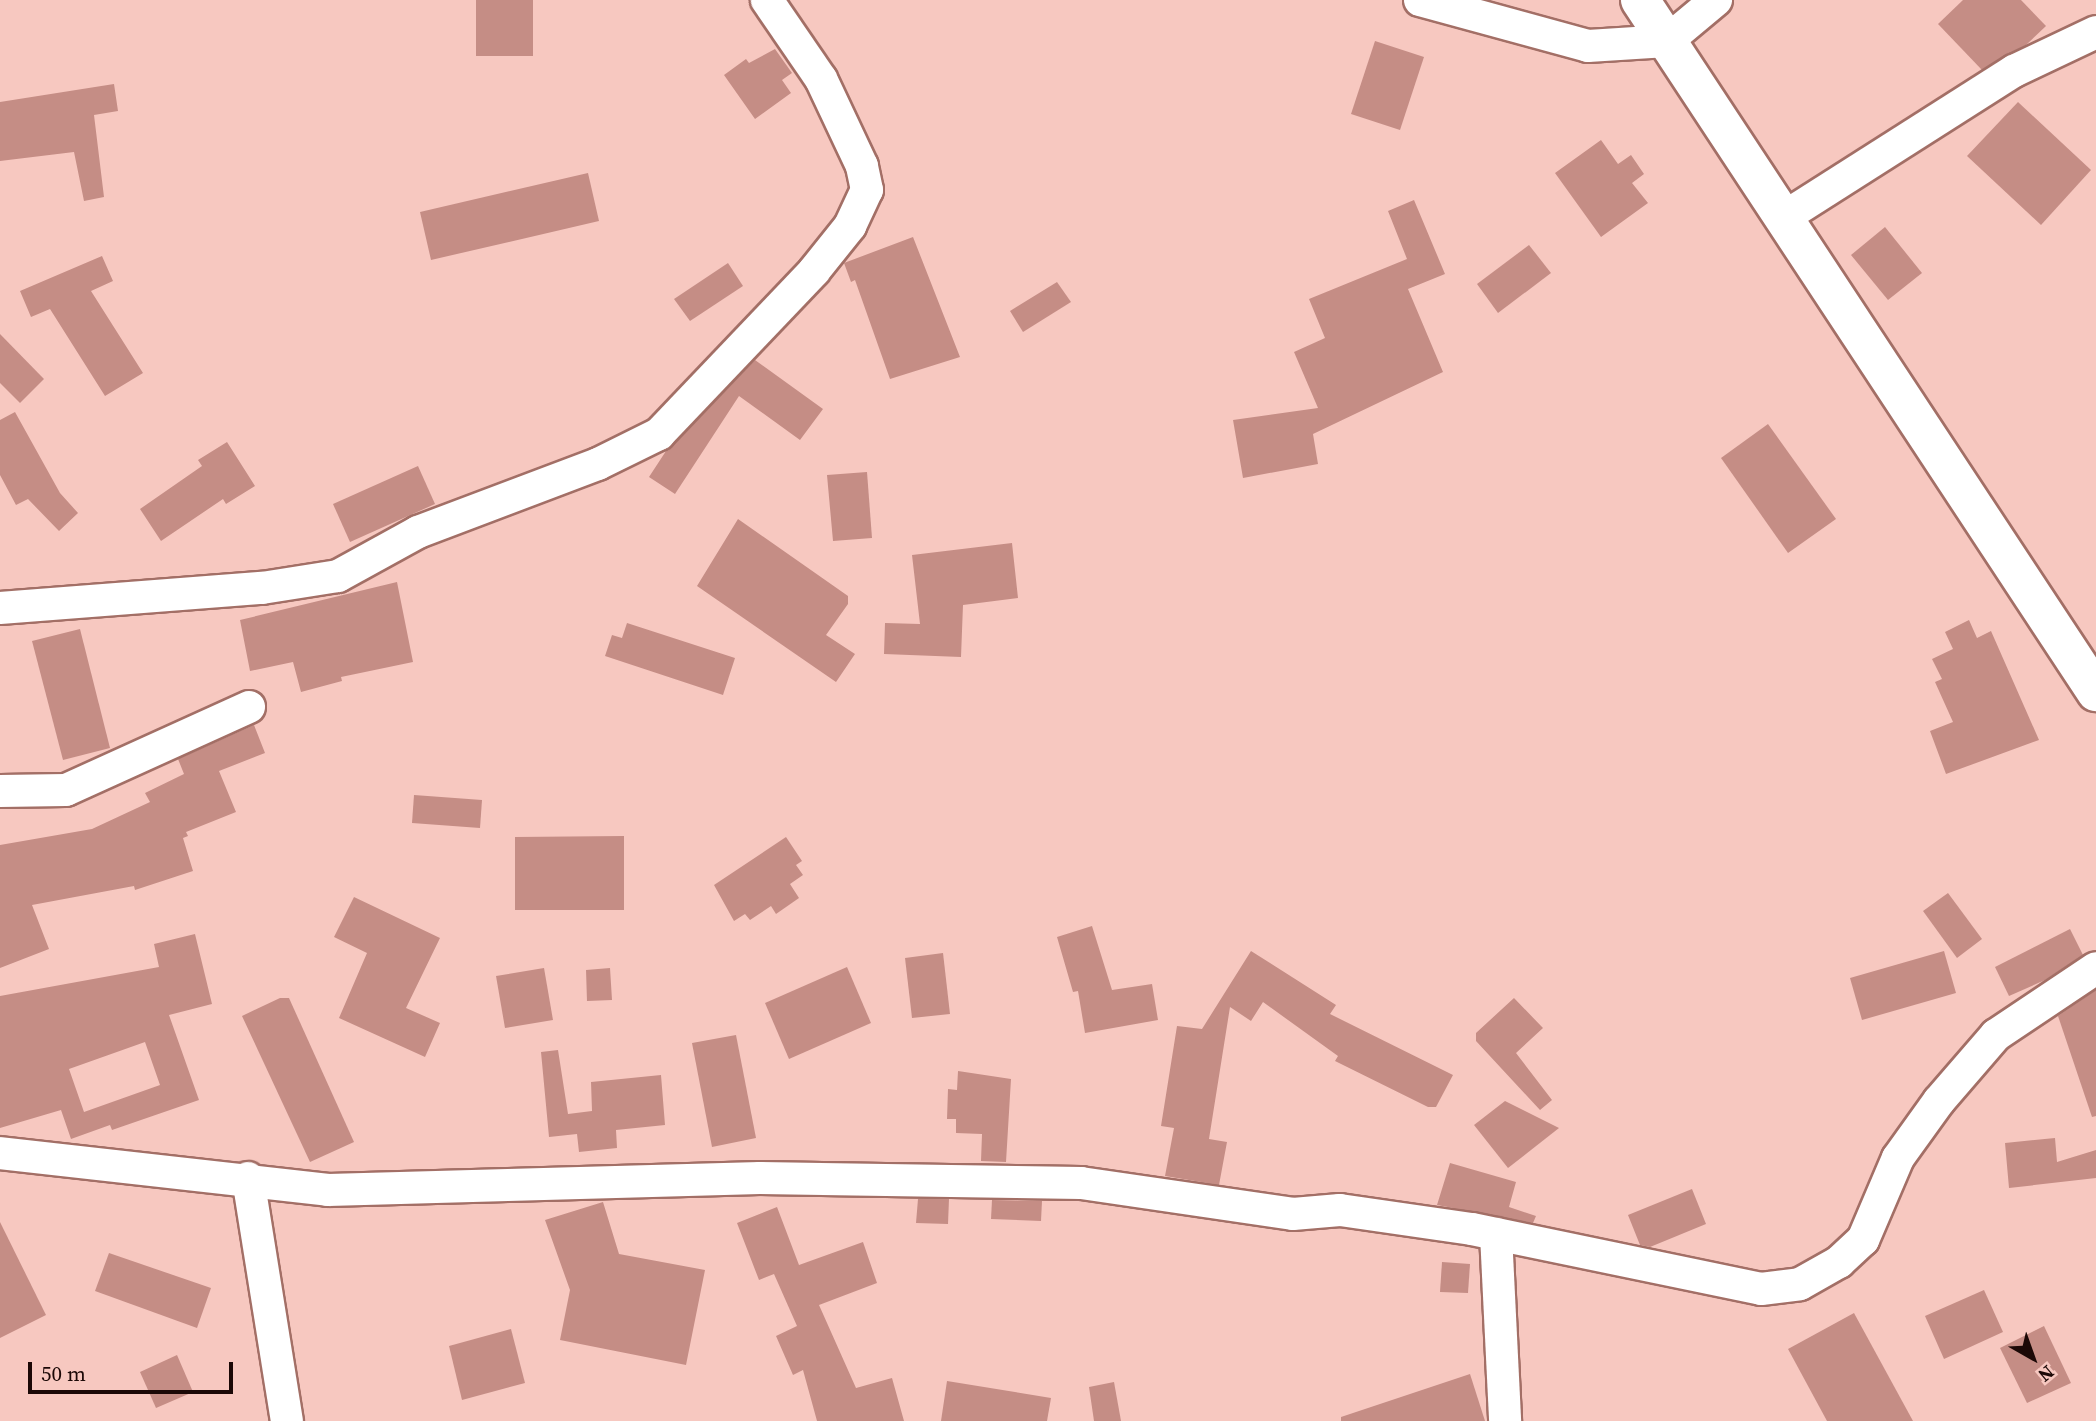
<!DOCTYPE html>
<style>
body{margin:0}
#map{position:relative;width:2096px;height:1421px;overflow:hidden;background:#f7c8c0;font-family:"Source Serif 4",serif}
div>[style]{position:absolute}
.building>*{inset:0;background:#c58d85}
.roads{filter:drop-shadow(2px 0 #a36f66) drop-shadow(-2px 0 #a36f66) drop-shadow(0 2px #a36f66) drop-shadow(0 -2px #a36f66)}
.minor>*{height:32px;margin:-16px;padding:0 16px;transform-origin:16px;border-radius:16px;background:#fff}
.secondary>*{height:38px;margin:-19px;padding:0 19px;transform-origin:19px;border-radius:19px;background:#fff}
span{translate:-50% -50%;white-space:nowrap;text-align:center;line-height:1.15;-webkit-text-stroke:5px #f7c8c0;paint-order:stroke}
.north{position:absolute;left:1998px;top:1323px;width:70px;height:70px;-webkit-text-stroke:5px #f7c8c0;paint-order:stroke;rotate:140deg;font-size:19px;font-weight:700;line-height:28px;text-align:center;color:#1b0806}
.north::after{content:'';display:block;margin:auto;width:24px;height:32px;background:#1b0806;clip-path:polygon(50% 0,100% 100%,50% 72%,0 100%)}
.scale{position:absolute;left:28px;top:1362px;width:205px;height:32px;box-sizing:border-box;border:4px solid #1b0806;border-top:0;padding-left:9px;font-size:21px;line-height:24px;white-space:nowrap;color:#1b0806;-webkit-text-stroke:5px #f7c8c0;paint-order:stroke}
</style>
<div id="map">
<div class="building">
<i style="clip-path:polygon(476px 0,533px 0,533px 56px,476px 56px)"></i>
<i style="clip-path:polygon(1963px 0,2021px 0,2046px 26px,2026px 45px,1982px 70px,1938px 24px)"></i>
<i style="clip-path:polygon(1375px 41px,1424px 57px,1400px 130px,1351px 114px)"></i>
<i style="clip-path:polygon(775px 49px,792px 73px,782px 80px,791px 93px,755px 119px,724px 75px,746px 59px,749px 63px)"></i>
<i style="clip-path:polygon(114px 84px,118px 111px,94px 115px,104px 197px,84px 201px,74px 152px,0 161px,0 102px)"></i>
<i style="clip-path:polygon(2018px 102px,2091px 170px,2041px 225px,1967px 156px)"></i>
<i style="clip-path:polygon(1601px 140px,1618px 164px,1631px 155px,1644px 174px,1632px 183px,1648px 203px,1601px 237px,1555px 173px)"></i>
<i style="clip-path:polygon(588px 173px,599px 221px,431px 260px,420px 212px)"></i>
<i style="clip-path:polygon(1414px 200px,1445px 274px,1408px 289px,1443px 372px,1313px 434px,1318px 464px,1243px 478px,1233px 420px,1318px 408px,1294px 352px,1325px 338px,1309px 299px,1407px 259px,1388px 211px)"></i>
<i style="clip-path:polygon(1885px 227px,1922px 273px,1888px 300px,1851px 255px)"></i>
<i style="clip-path:polygon(913px 237px,960px 357px,890px 379px,855px 280px,851px 282px,844px 263px)"></i>
<i style="clip-path:polygon(1529px 245px,1551px 273px,1498px 313px,1477px 284px)"></i>
<i style="clip-path:polygon(102px 256px,113px 281px,91px 291px,143px 373px,105px 396px,50px 309px,31px 317px,20px 291px)"></i>
<i style="clip-path:polygon(728px 263px,743px 286px,690px 321px,674px 299px)"></i>
<i style="clip-path:polygon(1057px 282px,1071px 302px,1023px 332px,1010px 311px)"></i>
<i style="clip-path:polygon(0 334px,44px 379px,20px 403px,0 383px)"></i>
<i style="clip-path:polygon(755px 360px,823px 409px,800px 440px,739px 396px,675px 494px,649px 477px,666px 451px)"></i>
<i style="clip-path:polygon(15px 412px,60px 493px,78px 513px,59px 531px,28px 499px,16px 505px,0 475px,0 420px)"></i>
<i style="clip-path:polygon(1768px 424px,1836px 519px,1788px 553px,1721px 458px)"></i>
<i style="clip-path:polygon(227px 442px,255px 486px,226px 504px,223px 499px,161px 541px,140px 509px,202px 466px,198px 460px)"></i>
<i style="clip-path:polygon(418px 466px,435px 504px,350px 542px,333px 504px)"></i>
<i style="clip-path:polygon(867px 472px,872px 538px,833px 541px,827px 475px)"></i>
<i style="clip-path:polygon(738px 519px,848px 596px,848px 604px,826px 635px,855px 654px,836px 682px,697px 586px)"></i>
<i style="clip-path:polygon(1012px 543px,1018px 598px,963px 605px,961px 657px,884px 654px,885px 623px,920px 624px,912px 555px)"></i>
<i style="clip-path:polygon(397px 582px,413px 662px,341px 677px,342px 681px,301px 692px,293px 662px,250px 671px,240px 620px)"></i>
<i style="clip-path:polygon(1969px 620px,1977px 638px,1991px 631px,2039px 740px,1946px 774px,1930px 731px,1953px 722px,1935px 682px,1942px 679px,1932px 659px,1953px 649px,1945px 632px)"></i>
<i style="clip-path:polygon(627px 623px,735px 658px,723px 695px,605px 656px,612px 635px,622px 638px)"></i>
<i style="clip-path:polygon(80px 629px,110px 748px,63px 760px,32px 641px)"></i>
<i style="clip-path:polygon(254px 725px,265px 753px,219px 771px,236px 812px,186px 832px,188px 836px,183px 838px,193px 871px,135px 890px,134px 886px,32px 905px,49px 949px,0 968px,0 845px,92px 829px,150px 802px,145px 793px,184px 774px,178px 759px)"></i>
<i style="clip-path:polygon(414px 795px,482px 800px,480px 828px,412px 823px)"></i>
<i style="clip-path:polygon(624px 836px,624px 910px,515px 910px,515px 837px)"></i>
<i style="clip-path:polygon(786px 837px,802px 861px,796px 865px,803px 875px,790px 884px,799px 898px,776px 914px,771px 906px,750px 920px,745px 914px,734px 921px,714px 885px)"></i>
<i style="clip-path:polygon(1948px 893px,1982px 939px,1957px 958px,1923px 911px)"></i>
<i style="clip-path:polygon(354px 897px,440px 938px,406px 1008px,440px 1023px,425px 1057px,339px 1018px,367px 953px,334px 937px)"></i>
<i style="clip-path:polygon(1092px 926px,1112px 990px,1152px 984px,1158px 1020px,1085px 1033px,1078px 991px,1073px 992px,1057px 937px)"></i>
<i style="clip-path:polygon(2070px 929px,2083px 955px,2045px 980px,2009px 996px,1995px 967px)"></i>
<i style="clip-path:polygon(evenodd,195px 934px,212px 1004px,169px 1015px,199px 1100px,112px 1130px,110px 1125px,71px 1139px,61px 1110px,0 1128px,0 996px,159px 967px,154px 944px,195px 934px,145px 1042px,160px 1085px,84px 1112px,69px 1069px,145px 1042px)"></i>
<i style="clip-path:polygon(1251px 951px,1336px 1005px,1330px 1014px,1453px 1075px,1436px 1107px,1428px 1107px,1335px 1061px,1338px 1056px,1263px 1002px,1251px 1021px,1230px 1007px,1209px 1139px,1227px 1142px,1219px 1185px,1165px 1176px,1174px 1128px,1161px 1126px,1177px 1026px,1202px 1029px)"></i>
<i style="clip-path:polygon(1944px 951px,1956px 993px,1862px 1020px,1850px 978px)"></i>
<i style="clip-path:polygon(943px 953px,950px 1014px,912px 1018px,905px 958px)"></i>
<i style="clip-path:polygon(847px 967px,871px 1023px,789px 1059px,765px 1003px)"></i>
<i style="clip-path:polygon(544px 968px,553px 1020px,505px 1028px,496px 976px)"></i>
<i style="clip-path:polygon(610px 968px,612px 1000px,587px 1001px,586px 970px)"></i>
<i style="clip-path:polygon(2096px 990px,2096px 1116px,2092px 1117px,2058px 1016px)"></i>
<i style="clip-path:polygon(280px 998px,289px 998px,354px 1142px,310px 1162px,242px 1016px)"></i>
<i style="clip-path:polygon(1514px 998px,1543px 1028px,1516px 1053px,1552px 1100px,1540px 1110px,1476px 1041px,1476px 1033px)"></i>
<i style="clip-path:polygon(736px 1035px,756px 1138px,712px 1147px,692px 1043px)"></i>
<i style="clip-path:polygon(558px 1050px,568px 1114px,592px 1111px,591px 1082px,661px 1075px,665px 1125px,616px 1130px,617px 1148px,579px 1152px,577px 1134px,549px 1137px,541px 1052px)"></i>
<i style="clip-path:polygon(958px 1071px,1011px 1079px,1006px 1162px,981px 1161px,982px 1134px,956px 1133px,956px 1119px,947px 1119px,948px 1089px,957px 1090px)"></i>
<i style="clip-path:polygon(1505px 1101px,1559px 1128px,1508px 1168px,1474px 1125px)"></i>
<i style="clip-path:polygon(2055px 1138px,2057px 1162px,2096px 1150px,2096px 1178px,2009px 1188px,2005px 1143px)"></i>
<i style="clip-path:polygon(1450px 1163px,1516px 1182px,1509px 1207px,1536px 1216px,1533px 1223px,1437px 1205px)"></i>
<i style="clip-path:polygon(1692px 1189px,1706px 1224px,1650px 1247px,1640px 1245px,1628px 1215px)"></i>
<i style="clip-path:polygon(918px 1199px,949px 1199px,948px 1224px,916px 1223px)"></i>
<i style="clip-path:polygon(992px 1200px,1042px 1201px,1041px 1221px,991px 1219px)"></i>
<i style="clip-path:polygon(603px 1202px,619px 1254px,705px 1270px,686px 1365px,560px 1340px,570px 1290px,545px 1220px)"></i>
<i style="clip-path:polygon(777px 1207px,799px 1265px,863px 1242px,877px 1283px,819px 1305px,856px 1388px,892px 1378px,904px 1421px,817px 1421px,803px 1370px,793px 1375px,776px 1336px,797px 1326px,774px 1274px,759px 1280px,737px 1223px)"></i>
<i style="clip-path:polygon(0 1222px,46px 1315px,0 1338px)"></i>
<i style="clip-path:polygon(109px 1253px,211px 1288px,197px 1328px,95px 1291px)"></i>
<i style="clip-path:polygon(1442px 1262px,1470px 1264px,1468px 1293px,1440px 1292px)"></i>
<i style="clip-path:polygon(1984px 1290px,2003px 1332px,1944px 1359px,1925px 1316px)"></i>
<i style="clip-path:polygon(1854px 1313px,1913px 1421px,1827px 1421px,1788px 1349px)"></i>
<i style="clip-path:polygon(2044px 1326px,2071px 1383px,2027px 1403px,2000px 1348px)"></i>
<i style="clip-path:polygon(511px 1329px,525px 1383px,462px 1400px,449px 1346px)"></i>
<i style="clip-path:polygon(177px 1355px,193px 1392px,156px 1408px,140px 1372px)"></i>
<i style="clip-path:polygon(1470px 1374px,1485px 1421px,1341px 1421px,1341px 1417px)"></i>
<i style="clip-path:polygon(947px 1381px,1051px 1398px,1047px 1421px,941px 1421px)"></i>
<i style="clip-path:polygon(1114px 1382px,1121px 1421px,1094px 1421px,1089px 1387px)"></i>
</div>
<div class="roads">
<div class="minor">
<i style="left:1420px;top:0;width:174px;rotate:15.3deg"></i>
<i style="left:1588px;top:46px;width:79px;rotate:-3.6deg"></i>
<i style="left:1667px;top:41px;width:64px;rotate:-39.9deg"></i>
<i style="left:1783px;top:218px;width:274px;rotate:-32.5deg"></i>
<i style="left:2014px;top:71px;width:91px;rotate:-25.4deg"></i>
<i style="left:0;top:608px;width:263px;rotate:-4.4deg"></i>
<i style="left:262px;top:588px;width:77px;rotate:-9deg"></i>
<i style="left:338px;top:576px;width:91px;rotate:-28.8deg"></i>
<i style="left:418px;top:532px;width:192px;rotate:-20.7deg"></i>
<i style="left:598px;top:464px;width:68px;rotate:-26.2deg"></i>
<i style="left:659px;top:434px;width:225px;rotate:-46.4deg"></i>
<i style="left:814px;top:271px;width:58px;rotate:-51.3deg"></i>
<i style="left:850px;top:226px;width:40px;rotate:-65deg"></i>
<i style="left:867px;top:190px;width:25px;rotate:-102deg"></i>
<i style="left:862px;top:166px;width:96px;rotate:-115.2deg"></i>
<i style="left:821px;top:79px;width:96px;rotate:-124.4deg"></i>
<i style="left:0;top:791px;width:66px;rotate:-0.9deg"></i>
<i style="left:66px;top:790px;width:201px;rotate:-24.4deg"></i>
<i style="left:0;top:1153px;width:330px;rotate:6.4deg"></i>
<i style="left:328px;top:1190px;width:432px;rotate:-1.6deg"></i>
<i style="left:760px;top:1178px;width:321px;rotate:0.9deg"></i>
<i style="left:1081px;top:1183px;width:214px;rotate:8.3deg"></i>
<i style="left:1293px;top:1214px;width:47px;rotate:-4.9deg"></i>
<i style="left:1340px;top:1210px;width:133px;rotate:8.2deg"></i>
<i style="left:1472px;top:1229px;width:295px;rotate:11.7deg"></i>
<i style="left:1761px;top:1289px;width:39px;rotate:-7deg"></i>
<i style="left:1800px;top:1284px;width:45px;rotate:-29.4deg"></i>
<i style="left:1839px;top:1262px;width:33px;rotate:-43deg"></i>
<i style="left:1863px;top:1240px;width:89px;rotate:-66.9deg"></i>
<i style="left:1898px;top:1158px;width:70px;rotate:-54.3deg"></i>
<i style="left:1939px;top:1101px;width:87px;rotate:-49.2deg"></i>
<i style="left:1996px;top:1035px;width:120px;rotate:-33.8deg"></i>
<i style="left:248px;top:1178px;width:246px;rotate:80.9deg"></i>
<i style="left:1496px;top:1234px;width:187px;rotate:87.2deg"></i>
</div>
<div class="secondary">
<i style="left:1640px;top:0;width:829px;rotate:56.62deg"></i>
</div>
</div>
<div class="north">N</div>
<div class="scale">50 m</div>
</div>
